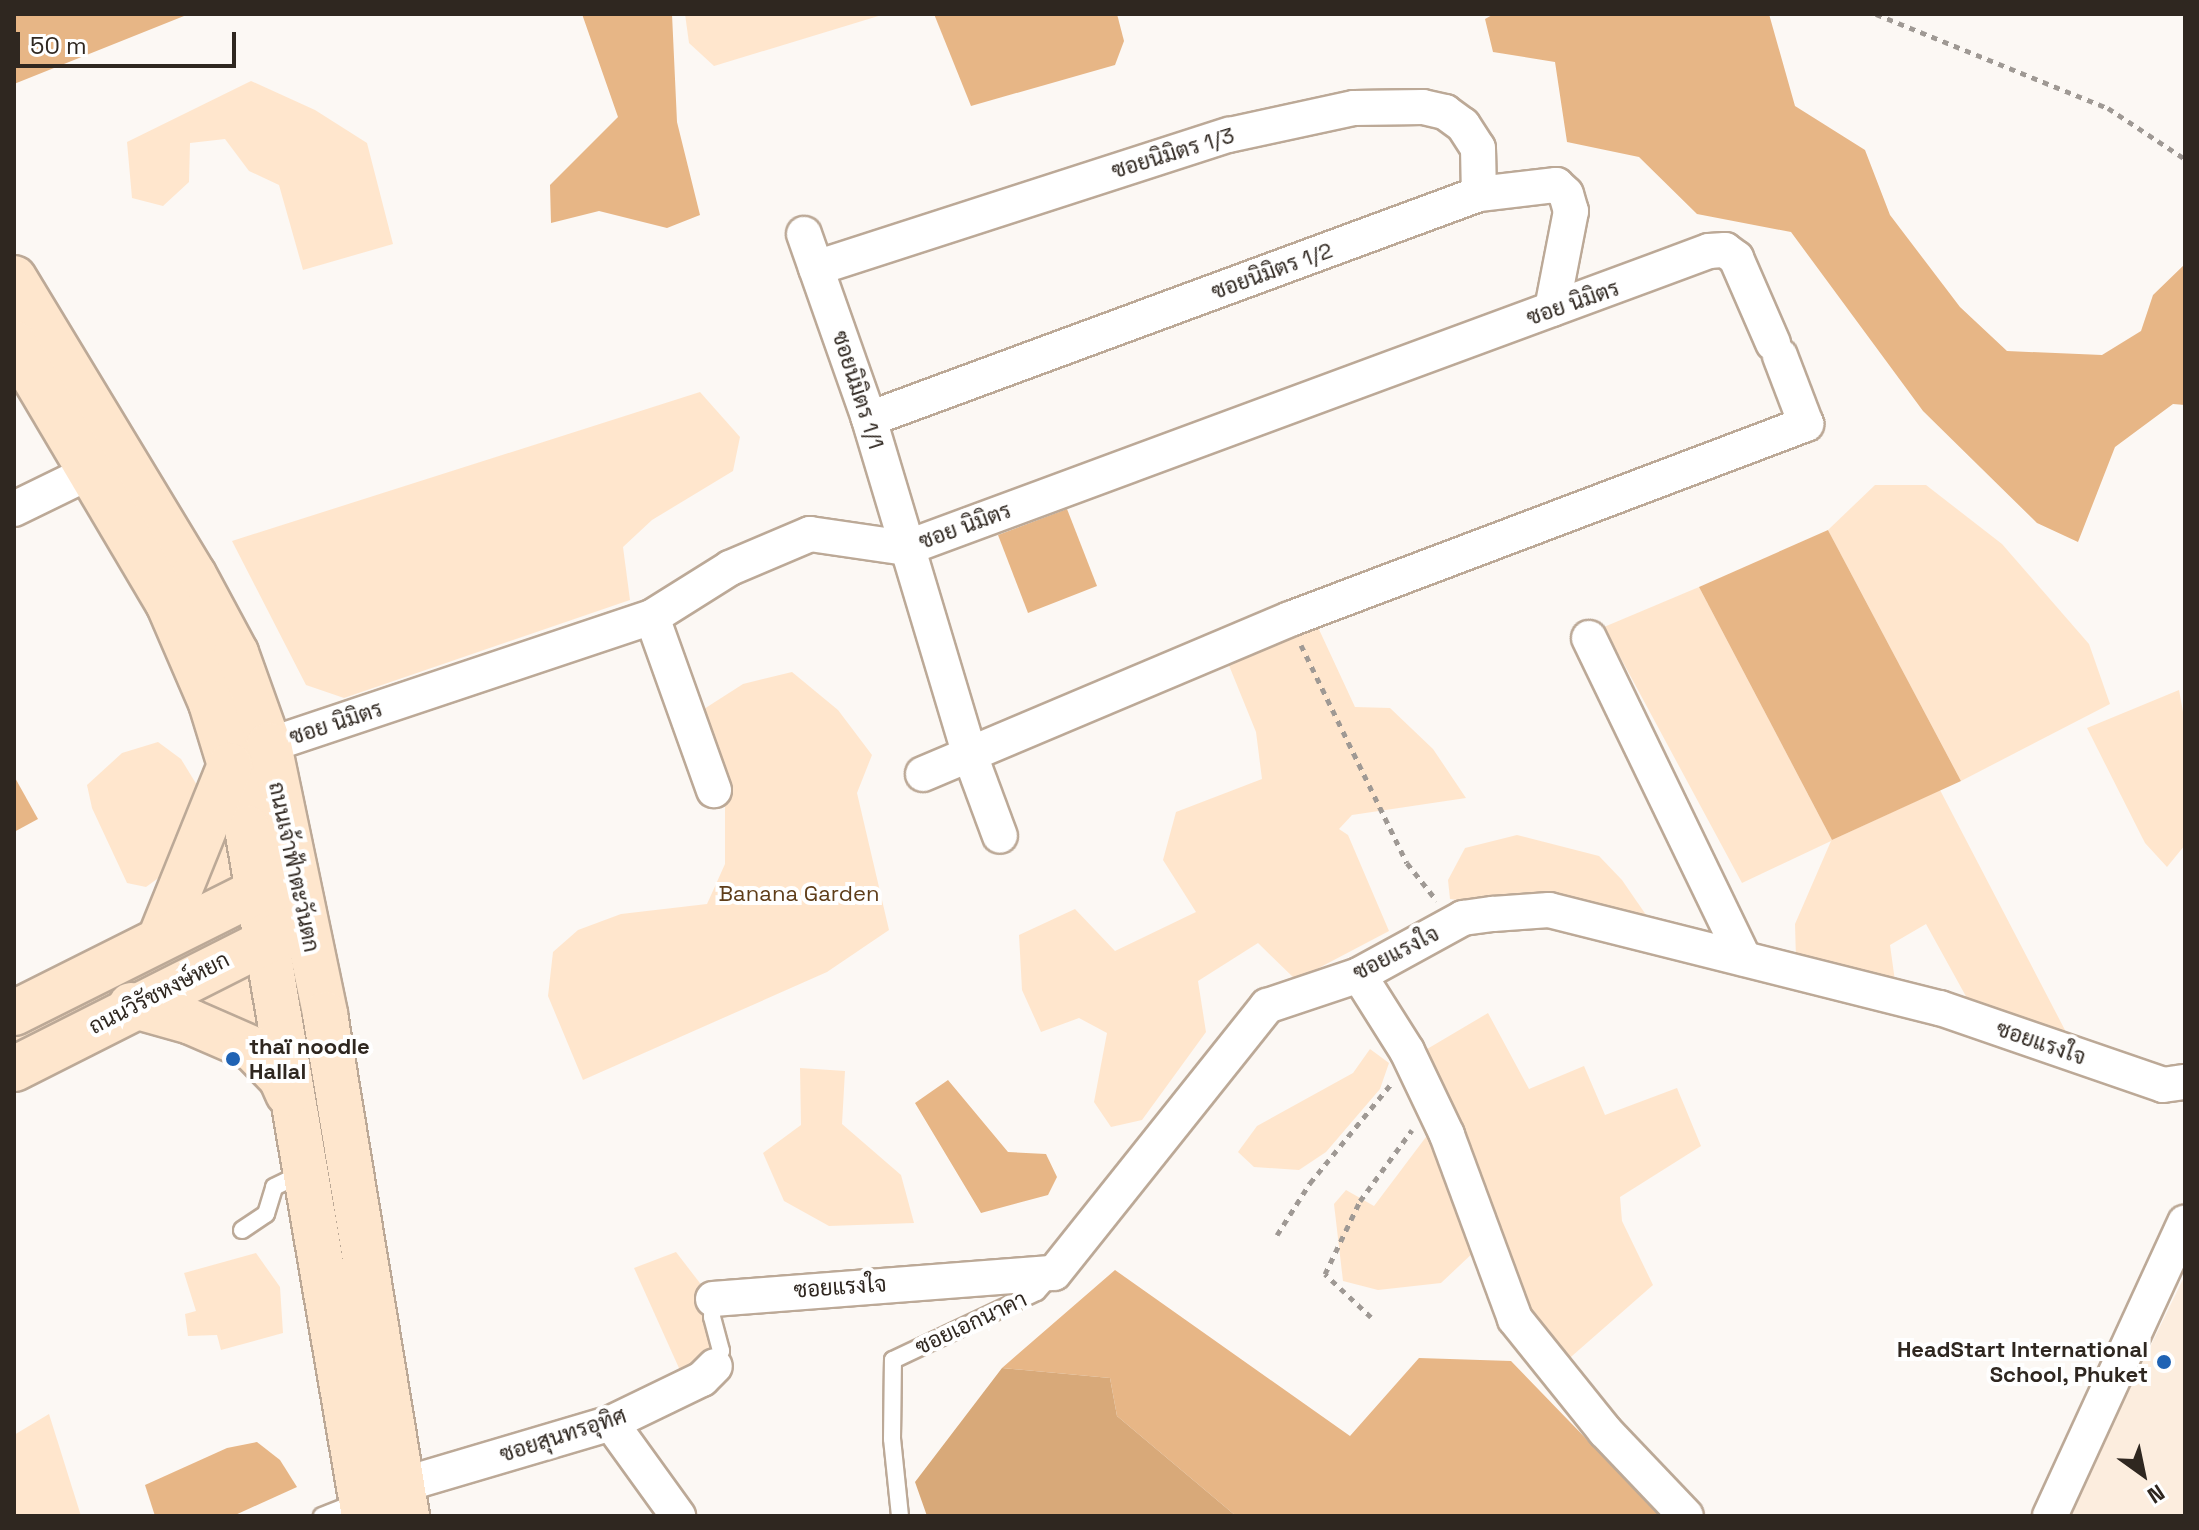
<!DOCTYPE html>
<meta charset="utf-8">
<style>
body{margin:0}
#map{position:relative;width:2199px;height:1530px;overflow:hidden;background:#fcf8f4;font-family:"Space Grotesk",Sarabun,sans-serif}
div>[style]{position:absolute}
.built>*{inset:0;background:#fcedde}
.green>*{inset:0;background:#ffe6cd}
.forest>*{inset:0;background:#e7b686}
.water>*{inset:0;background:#d8a979}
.path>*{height:5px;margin-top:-2.5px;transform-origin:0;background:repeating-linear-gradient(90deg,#9f9994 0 6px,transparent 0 12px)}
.roads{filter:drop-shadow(2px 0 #bca997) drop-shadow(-2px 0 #bca997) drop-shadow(0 2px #bca997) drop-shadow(0 -2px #bca997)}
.lane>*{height:16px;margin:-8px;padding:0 8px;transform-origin:8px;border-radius:8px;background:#fff}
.street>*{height:34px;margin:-17px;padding:0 17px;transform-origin:17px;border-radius:17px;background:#fff}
.secondary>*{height:44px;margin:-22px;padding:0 22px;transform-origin:22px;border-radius:22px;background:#fee6cd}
.dots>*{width:22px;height:22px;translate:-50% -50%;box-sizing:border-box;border:4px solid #fff;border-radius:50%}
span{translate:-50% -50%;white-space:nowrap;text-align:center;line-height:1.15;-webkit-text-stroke:8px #fff;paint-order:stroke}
.street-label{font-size:22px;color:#2f2720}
.park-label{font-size:22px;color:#5e3d19}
.poi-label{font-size:22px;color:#2f2720;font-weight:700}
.left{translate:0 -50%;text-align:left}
.right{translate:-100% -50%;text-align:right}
.frame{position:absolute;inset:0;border:16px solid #2f2720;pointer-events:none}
.north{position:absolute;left:2103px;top:1434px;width:80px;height:80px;-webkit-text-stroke:6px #fff;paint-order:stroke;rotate:147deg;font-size:22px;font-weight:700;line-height:32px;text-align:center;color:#2f2720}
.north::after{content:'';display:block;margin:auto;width:28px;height:36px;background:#2f2720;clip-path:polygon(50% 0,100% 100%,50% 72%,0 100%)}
.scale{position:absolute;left:16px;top:32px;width:220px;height:36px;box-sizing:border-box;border:4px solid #2f2720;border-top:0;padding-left:10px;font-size:24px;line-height:28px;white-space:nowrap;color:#2f2720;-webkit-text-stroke:6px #fff;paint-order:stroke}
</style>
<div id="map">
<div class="built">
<i style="clip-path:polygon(2185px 1275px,2185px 1516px,2064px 1516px,2100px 1450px)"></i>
</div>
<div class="green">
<i style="clip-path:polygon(685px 14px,885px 14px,714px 66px,689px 43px)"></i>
<i style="clip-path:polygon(251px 81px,315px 110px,367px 143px,393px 244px,303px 270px,279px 185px,249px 171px,225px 139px,190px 143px,189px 182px,163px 206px,132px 198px,127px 142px)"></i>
<i style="clip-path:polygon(700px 392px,740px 437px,733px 471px,652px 520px,623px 547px,630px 600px,344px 698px,306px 685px,232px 541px)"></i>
<i style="clip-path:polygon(1875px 485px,1926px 485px,2002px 544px,2089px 644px,2110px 704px,1961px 781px,1828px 530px)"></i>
<i style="clip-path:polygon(1699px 587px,1832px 840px,1940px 790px,2066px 1032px,1968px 1000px,1926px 924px,1890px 945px,1895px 981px,1796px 960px,1795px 924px,1831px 841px,1742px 883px,1604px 627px)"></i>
<i style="clip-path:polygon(1316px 623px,1355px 707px,1390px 708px,1433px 749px,1466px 798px,1352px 815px,1339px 829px,1348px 835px,1389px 931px,1296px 980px,1258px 943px,1198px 981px,1206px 1032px,1142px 1120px,1111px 1127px,1094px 1102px,1107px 1033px,1079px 1018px,1041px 1032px,1022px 990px,1019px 935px,1075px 909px,1115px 951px,1196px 912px,1163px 860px,1176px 812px,1262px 779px,1256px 732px,1228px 663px)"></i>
<i style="clip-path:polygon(792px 672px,838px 710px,872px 755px,857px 793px,889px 930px,827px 972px,583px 1080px,548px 996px,553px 952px,578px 930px,621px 914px,707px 904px,725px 864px,725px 803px,704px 709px,743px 684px)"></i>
<i style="clip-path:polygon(2179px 690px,2185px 723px,2185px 845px,2167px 867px,2145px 843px,2087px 728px)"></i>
<i style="clip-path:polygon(158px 742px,181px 759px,211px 808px,175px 866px,146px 887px,127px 883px,92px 808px,87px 785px,122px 753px)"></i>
<i style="clip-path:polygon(1517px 835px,1599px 856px,1622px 880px,1653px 925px,1450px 899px,1448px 880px,1465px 848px)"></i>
<i style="clip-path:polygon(227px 838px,242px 911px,180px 923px)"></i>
<i style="clip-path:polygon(206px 944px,208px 949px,14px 1058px,14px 1037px,143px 969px)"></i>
<i style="clip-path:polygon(246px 961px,262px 1039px,174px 1006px)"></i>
<i style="clip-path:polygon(1488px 1013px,1529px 1089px,1584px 1066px,1605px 1115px,1677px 1088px,1701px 1146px,1620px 1197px,1622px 1221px,1653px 1285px,1564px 1363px,1535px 1322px,1417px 1055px)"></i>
<i style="clip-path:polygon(1370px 1049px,1389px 1063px,1380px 1089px,1326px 1152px,1299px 1170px,1254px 1167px,1238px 1152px,1257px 1126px,1353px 1073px)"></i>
<i style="clip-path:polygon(800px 1068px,845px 1071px,842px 1124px,901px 1175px,914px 1223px,829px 1226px,784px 1201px,763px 1153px,801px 1125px)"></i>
<i style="clip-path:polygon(1432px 1129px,1476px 1250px,1441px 1283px,1378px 1290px,1343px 1281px,1334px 1204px,1346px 1190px,1374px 1206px)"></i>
<i style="clip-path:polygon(676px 1252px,706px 1291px,715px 1349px,683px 1377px,634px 1268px)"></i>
<i style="clip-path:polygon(256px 1253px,280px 1287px,283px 1333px,221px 1350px,217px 1335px,188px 1336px,185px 1314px,196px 1311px,184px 1273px)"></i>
<i style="clip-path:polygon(49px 1414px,81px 1516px,14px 1516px,14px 1435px)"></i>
</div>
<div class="forest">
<i style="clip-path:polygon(14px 14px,189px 14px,14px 84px)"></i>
<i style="clip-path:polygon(582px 14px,672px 14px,677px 122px,700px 215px,667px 228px,599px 211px,551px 223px,550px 185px,618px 117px)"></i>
<i style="clip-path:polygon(934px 14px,1117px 14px,1124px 41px,1115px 65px,971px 106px)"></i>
<i style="clip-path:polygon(1494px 14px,1769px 14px,1795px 106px,1865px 150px,1890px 215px,1960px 307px,2007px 351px,2102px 355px,2141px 331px,2153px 295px,2185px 264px,2185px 405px,2173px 404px,2115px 447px,2078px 542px,2037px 523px,1923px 411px,1791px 232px,1697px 214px,1639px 157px,1567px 142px,1555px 62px,1493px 52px,1485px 19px)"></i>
<i style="clip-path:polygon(1067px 509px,1097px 586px,1028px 613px,998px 535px)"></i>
<i style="clip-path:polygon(1828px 530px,1961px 781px,1832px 840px,1699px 587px)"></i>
<i style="clip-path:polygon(14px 776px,38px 819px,14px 832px)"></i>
<i style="clip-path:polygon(948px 1080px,1008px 1152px,1046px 1154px,1057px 1177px,1048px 1195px,981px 1213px,915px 1103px)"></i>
<i style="clip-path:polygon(1115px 1270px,1350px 1436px,1419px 1358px,1511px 1361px,1661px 1516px,1236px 1516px,1117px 1416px,1110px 1378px,1002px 1368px)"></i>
<i style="clip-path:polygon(257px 1442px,280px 1460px,297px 1487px,233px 1516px,155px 1516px,145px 1485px,227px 1448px)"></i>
</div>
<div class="water">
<i style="clip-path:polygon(1002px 1368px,1110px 1378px,1117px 1416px,1236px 1516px,927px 1516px,915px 1482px)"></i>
</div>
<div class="path">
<i style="left:1876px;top:14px;width:250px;rotate:22.1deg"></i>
<i style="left:2108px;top:108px;width:92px;rotate:33.5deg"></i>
<i style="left:1301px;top:645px;width:242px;rotate:64.1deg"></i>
<i style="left:1407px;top:863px;width:48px;rotate:51.7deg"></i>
<i style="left:1277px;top:1235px;width:62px;rotate:-57.6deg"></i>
<i style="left:1310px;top:1183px;width:128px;rotate:-50.7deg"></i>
<i style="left:1371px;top:1317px;width:63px;rotate:-136.9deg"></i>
<i style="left:1325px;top:1274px;width:81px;rotate:-64.4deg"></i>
<i style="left:1360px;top:1201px;width:88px;rotate:-53.8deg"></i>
</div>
<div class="roads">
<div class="lane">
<i style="left:242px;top:1230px;width:29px;rotate:-34deg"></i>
<i style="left:266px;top:1214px;width:28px;rotate:-73deg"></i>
<i style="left:274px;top:1187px;width:34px;rotate:-26deg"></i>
<i style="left:713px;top:1299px;width:18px;rotate:93deg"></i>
<i style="left:712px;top:1317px;width:35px;rotate:75deg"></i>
<i style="left:721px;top:1351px;width:16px;rotate:112deg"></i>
<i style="left:322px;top:1516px;width:41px;rotate:-21.5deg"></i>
<i style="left:900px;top:1516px;width:77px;rotate:-95.9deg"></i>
<i style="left:892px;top:1439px;width:79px;rotate:-89.3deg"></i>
<i style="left:893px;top:1360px;width:159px;rotate:-25.3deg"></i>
<i style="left:1037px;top:1292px;width:23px;rotate:-49deg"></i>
</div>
<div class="street">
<i style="left:804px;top:234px;width:196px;rotate:70.6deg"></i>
<i style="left:869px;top:419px;width:351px;rotate:73.3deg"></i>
<i style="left:970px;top:755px;width:86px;rotate:69.7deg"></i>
<i style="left:816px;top:268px;width:434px;rotate:-17.9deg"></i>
<i style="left:1229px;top:135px;width:128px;rotate:-12.2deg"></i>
<i style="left:1354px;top:108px;width:69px;rotate:-0.8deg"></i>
<i style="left:1423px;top:107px;width:23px;rotate:13deg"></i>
<i style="left:1445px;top:112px;width:22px;rotate:36deg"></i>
<i style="left:1463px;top:125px;width:27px;rotate:57deg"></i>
<i style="left:1478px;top:148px;width:46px;rotate:88.8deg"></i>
<i style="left:869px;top:419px;width:650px;rotate:-20.25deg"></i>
<i style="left:1479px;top:194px;width:78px;rotate:-6.7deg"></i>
<i style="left:1556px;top:185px;width:13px;rotate:42deg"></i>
<i style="left:1566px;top:194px;width:18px;rotate:74deg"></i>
<i style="left:1571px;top:211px;width:100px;rotate:101deg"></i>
<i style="left:14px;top:509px;width:85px;rotate:-26deg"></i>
<i style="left:652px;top:617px;width:184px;rotate:70.3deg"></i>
<i style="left:1589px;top:638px;width:356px;rotate:64.2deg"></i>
<i style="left:269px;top:745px;width:404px;rotate:-18.5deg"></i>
<i style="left:652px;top:617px;width:92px;rotate:-32.1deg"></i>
<i style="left:730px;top:568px;width:87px;rotate:-23deg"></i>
<i style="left:810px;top:534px;width:97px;rotate:8.3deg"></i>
<i style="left:906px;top:548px;width:856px;rotate:-20.3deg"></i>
<i style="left:1709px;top:251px;width:16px;rotate:-4deg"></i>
<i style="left:1725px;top:250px;width:14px;rotate:36deg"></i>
<i style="left:1736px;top:258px;width:93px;rotate:66.5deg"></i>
<i style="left:923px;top:774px;width:398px;rotate:-22.9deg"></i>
<i style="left:1290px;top:619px;width:552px;rotate:-20.7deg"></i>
<i style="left:1806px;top:424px;width:73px;rotate:-110.9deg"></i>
<i style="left:1359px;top:975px;width:90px;rotate:57.7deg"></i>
<i style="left:1407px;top:1051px;width:93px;rotate:64.5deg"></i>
<i style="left:1447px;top:1135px;width:196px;rotate:69.7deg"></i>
<i style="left:1515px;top:1319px;width:144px;rotate:51.2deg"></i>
<i style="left:1605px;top:1431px;width:117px;rotate:46.4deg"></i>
<i style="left:713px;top:1299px;width:342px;rotate:-4.4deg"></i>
<i style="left:1054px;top:1273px;width:342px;rotate:-51.4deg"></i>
<i style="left:1267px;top:1006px;width:97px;rotate:-18.6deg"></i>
<i style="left:1359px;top:975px;width:119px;rotate:-28.7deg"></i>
<i style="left:1463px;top:918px;width:30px;rotate:-8deg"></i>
<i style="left:1493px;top:914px;width:56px;rotate:-4.1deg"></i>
<i style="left:1549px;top:910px;width:403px;rotate:14.1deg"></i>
<i style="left:1940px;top:1008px;width:236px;rotate:19deg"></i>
<i style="left:2163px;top:1085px;width:22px;rotate:-8deg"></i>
<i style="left:611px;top:1423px;width:115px;rotate:54.2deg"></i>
<i style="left:402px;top:1485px;width:218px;rotate:-16.5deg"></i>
<i style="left:611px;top:1423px;width:101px;rotate:-25.8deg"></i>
<i style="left:702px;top:1379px;width:18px;rotate:-45deg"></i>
<i style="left:2050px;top:1516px;width:323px;rotate:-65.3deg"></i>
</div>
<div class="secondary">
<i style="left:14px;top:278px;width:347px;rotate:58.8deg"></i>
<i style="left:194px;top:575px;width:89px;rotate:61.7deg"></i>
<i style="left:236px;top:653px;width:98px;rotate:70.3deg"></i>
<i style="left:269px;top:745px;width:275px;rotate:78.2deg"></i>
<i style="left:325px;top:1014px;width:509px;rotate:80.72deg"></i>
<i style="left:14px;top:343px;width:302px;rotate:59.4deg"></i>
<i style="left:168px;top:603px;width:109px;rotate:66.7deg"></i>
<i style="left:211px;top:703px;width:65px;rotate:73deg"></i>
<i style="left:230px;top:765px;width:65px;rotate:74.9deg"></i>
<i style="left:247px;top:828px;width:698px;rotate:80.35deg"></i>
<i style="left:161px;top:936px;width:184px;rotate:-68deg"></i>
<i style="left:131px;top:1005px;width:62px;rotate:15.8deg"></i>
<i style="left:191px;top:1022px;width:68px;rotate:23.5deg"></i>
<i style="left:253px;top:1049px;width:40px;rotate:46deg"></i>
<i style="left:281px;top:1078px;width:17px;rotate:66deg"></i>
<i style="left:14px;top:1013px;width:297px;rotate:-26.6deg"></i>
<i style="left:14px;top:1069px;width:308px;rotate:-26.8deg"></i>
</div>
</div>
<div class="dots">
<i style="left:233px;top:1059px;background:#2063b4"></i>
<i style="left:2164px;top:1362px;background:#2063b4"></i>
</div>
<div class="street-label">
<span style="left:1173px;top:153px;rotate:-17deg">ซอยนิมิตร 1/3</span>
<span style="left:1272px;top:271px;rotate:-20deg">ซอยนิมิตร 1/2</span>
<span style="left:1573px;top:303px;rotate:-19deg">ซอย นิมิตร</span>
<span style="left:858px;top:390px;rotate:72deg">ซอยนิมิตร 1/1</span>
<span style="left:965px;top:526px;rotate:-20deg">ซอย นิมิตร</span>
<span style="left:336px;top:723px;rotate:-18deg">ซอย นิมิตร</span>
<span style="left:294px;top:867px;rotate:78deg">ถนนเจ้าฟ้าตะวันตก</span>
<span style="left:1396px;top:953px;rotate:-27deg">ซอยแรงใจ</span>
<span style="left:159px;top:993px;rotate:-27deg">ถนนวิรัชหงษ์หยก</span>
<span style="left:2041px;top:1043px;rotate:19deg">ซอยแรงใจ</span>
<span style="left:840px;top:1287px;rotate:-4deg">ซอยแรงใจ</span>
<span style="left:971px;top:1323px;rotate:-25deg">ซอยเอกนาคา</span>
<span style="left:563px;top:1435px;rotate:-18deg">ซอยสุนทรอุทิศ</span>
</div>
<div class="park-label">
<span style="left:799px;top:894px">Banana Garden</span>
</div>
<div class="poi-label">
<span class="left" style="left:249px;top:1059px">thaï noodle<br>Hallal</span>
<span class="right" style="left:2148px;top:1362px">HeadStart International<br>School, Phuket</span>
</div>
<div class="frame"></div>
<div class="north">N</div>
<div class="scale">50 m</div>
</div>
